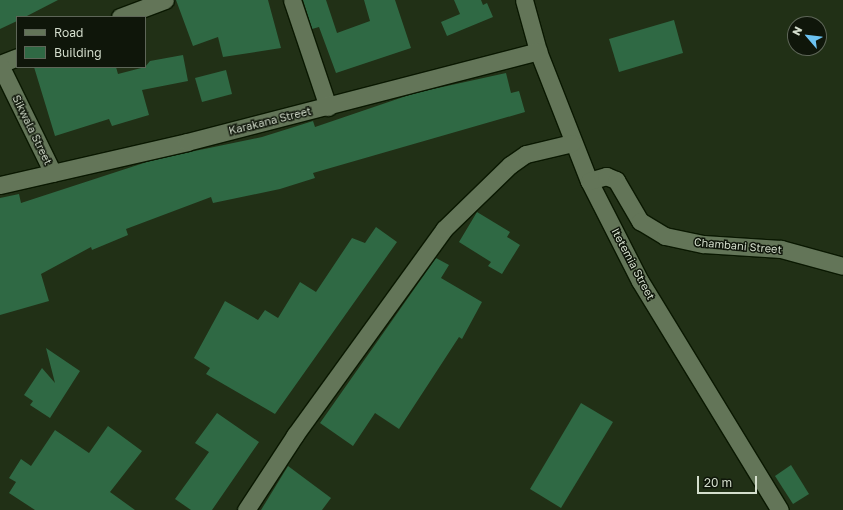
<!DOCTYPE html>
<style>
body{margin:0}
#map{position:relative;width:843px;height:510px;overflow:hidden;background:#213016;font-family:"Golos Text",sans-serif}
div>[style]{position:absolute}
.building>*{inset:0;background:#2f6944}
.roads{filter:drop-shadow(1px 0 #0a1801) drop-shadow(-1px 0 #0a1801) drop-shadow(0 1px #0a1801) drop-shadow(0 -1px #0a1801)}
.minor>*{height:17px;margin:-8.5px;padding:0 8.5px;transform-origin:8.5px;border-radius:8.5px;background:#637558}
span{translate:-50% -50%;white-space:nowrap;text-align:center;line-height:1.15;-webkit-text-stroke:3px #0f160a;paint-order:stroke}
.street-label{font-size:11px;color:#d4decd}
.legend{position:absolute;left:16px;top:16px;width:130px;height:52px;box-sizing:border-box;background:#0f160a;border:1px solid #5e6658;margin:0;padding:5px 7px;list-style:none;font-size:12px;color:#d4decd}
.legend li{display:flex;align-items:center;gap:8px;height:20px}
.legend b{width:20px;border:1px solid #5e6658}
.north{position:absolute;left:787px;top:16px;width:40px;height:40px;box-sizing:border-box;background:#0f160a;border:1px solid #5e6658;border-radius:50%;rotate:298deg;font-size:11px;font-weight:700;line-height:16px;text-align:center;color:#d4decd}
.north::after{content:'';display:block;margin:auto;width:14px;height:18px;background:#6cc3f2;clip-path:polygon(50% 0,100% 100%,50% 72%,0 100%)}
.scale{position:absolute;left:697px;top:476px;width:60px;height:18px;box-sizing:border-box;border:2px solid #d4decd;border-top:0;padding-left:5px;font-size:12px;line-height:14px;white-space:nowrap;color:#d4decd;-webkit-text-stroke:3px #0f160a;paint-order:stroke}
</style>
<div id="map">
<div class="building">
<i style="clip-path:polygon(0 0,58px 0,25px 17px,17px 17px,17px 21px,0 29px)"></i>
<i style="clip-path:polygon(176px 0,268px 0,281px 48px,223px 57px,218px 37px,193px 46px)"></i>
<i style="clip-path:polygon(303px 0,326px 0,337px 33px,370px 21px,364px 0,395px 0,411px 48px,336px 73px,319px 27px,312px 29px)"></i>
<i style="clip-path:polygon(454px 0,481px 0,483px 5px,487px 3px,493px 17px,447px 36px,441px 22px,460px 14px)"></i>
<i style="clip-path:polygon(674px 20px,683px 53px,619px 72px,609px 39px)"></i>
<i style="clip-path:polygon(183px 55px,188px 81px,142px 90px,149px 115px,112px 126px,109px 119px,55px 136px,34px 67px,116px 67px,118px 74px,145px 67px,150px 61px)"></i>
<i style="clip-path:polygon(226px 70px,232px 94px,202px 102px,195px 78px)"></i>
<i style="clip-path:polygon(506px 73px,511px 93px,519px 91px,525px 112px,313px 173px,315px 178px,280px 189px,213px 203px,211px 197px,126px 229px,128px 235px,92px 250px,91px 247px,41px 274px,49px 301px,0 315px,0 198px,19px 194px,21px 203px,156px 159px,262px 137px,313px 121px,315px 127px,415px 93px)"></i>
<i style="clip-path:polygon(477px 212px,510px 232px,507px 237px,520px 245px,502px 274px,488px 266px,491px 262px,459px 242px)"></i>
<i style="clip-path:polygon(376px 227px,397px 242px,275px 414px,206px 374px,210px 368px,194px 358px,225px 301px,258px 320px,265px 310px,278px 318px,300px 282px,316px 292px,352px 238px,365px 243px)"></i>
<i style="clip-path:polygon(436px 258px,449px 265px,441px 278px,482px 302px,462px 339px,459px 337px,399px 429px,375px 413px,353px 446px,320px 423px)"></i>
<i style="clip-path:polygon(46px 348px,80px 371px,50px 418px,30px 405px,33px 401px,24px 395px,42px 368px,55px 383px)"></i>
<i style="clip-path:polygon(581px 403px,613px 422px,561px 508px,530px 489px)"></i>
<i style="clip-path:polygon(217px 413px,259px 442px,212px 510px,191px 510px,175px 499px,209px 452px,195px 443px)"></i>
<i style="clip-path:polygon(108px 426px,142px 451px,110px 492px,135px 510px,35px 510px,9px 493px,16px 482px,9px 478px,21px 459px,31px 466px,55px 430px,89px 453px)"></i>
<i style="clip-path:polygon(791px 465px,809px 494px,793px 504px,775px 476px)"></i>
<i style="clip-path:polygon(288px 466px,331px 498px,322px 510px,261px 510px)"></i>
</div>
<div class="roads">
<div class="minor">
<i style="left:292px;top:0;width:113px;rotate:71.4deg"></i>
<i style="left:524px;top:0;width:53px;rotate:74.6deg"></i>
<i style="left:538px;top:51px;width:140px;rotate:68.6deg"></i>
<i style="left:589px;top:181px;width:112px;rotate:63deg"></i>
<i style="left:640px;top:281px;width:268px;rotate:58.6deg"></i>
<i style="left:120px;top:17px;width:48px;rotate:-20.7deg"></i>
<i style="left:0;top:64px;width:18px;rotate:-22deg"></i>
<i style="left:0;top:65px;width:120px;rotate:63.9deg"></i>
<i style="left:589px;top:181px;width:18px;rotate:-16deg"></i>
<i style="left:606px;top:176px;width:11px;rotate:22deg"></i>
<i style="left:616px;top:180px;width:48px;rotate:59.7deg"></i>
<i style="left:640px;top:221px;width:29px;rotate:31deg"></i>
<i style="left:665px;top:236px;width:39px;rotate:12deg"></i>
<i style="left:703px;top:244px;width:78px;rotate:3.7deg"></i>
<i style="left:781px;top:249px;width:64px;rotate:15.3deg"></i>
<i style="left:0;top:185px;width:192px;rotate:-12.9deg"></i>
<i style="left:187px;top:142px;width:363px;rotate:-14.5deg"></i>
<i style="left:246px;top:510px;width:90px;rotate:-56.8deg"></i>
<i style="left:295px;top:435px;width:254px;rotate:-54.1deg"></i>
<i style="left:444px;top:229px;width:92px;rotate:-44.1deg"></i>
<i style="left:510px;top:165px;width:19px;rotate:-35deg"></i>
<i style="left:526px;top:154px;width:47px;rotate:-13.4deg"></i>
</div>
</div>
<div class="street-label">
<span style="left:270px;top:121px;rotate:-14deg">Karakana Street</span>
<span style="left:32px;top:130px;rotate:64deg">Sikwala Street</span>
<span style="left:738px;top:246px;rotate:5deg">Chambani Street</span>
<span style="left:633px;top:264px;rotate:62deg">Itetemia Street</span>
</div>
<ul class="legend">
<li><b style="height:5px;background:#637558"></b>Road</li>
<li><b style="height:11px;background:#2f6944"></b>Building</li>
</ul>
<div class="north">N</div>
<div class="scale">20 m</div>
</div>
